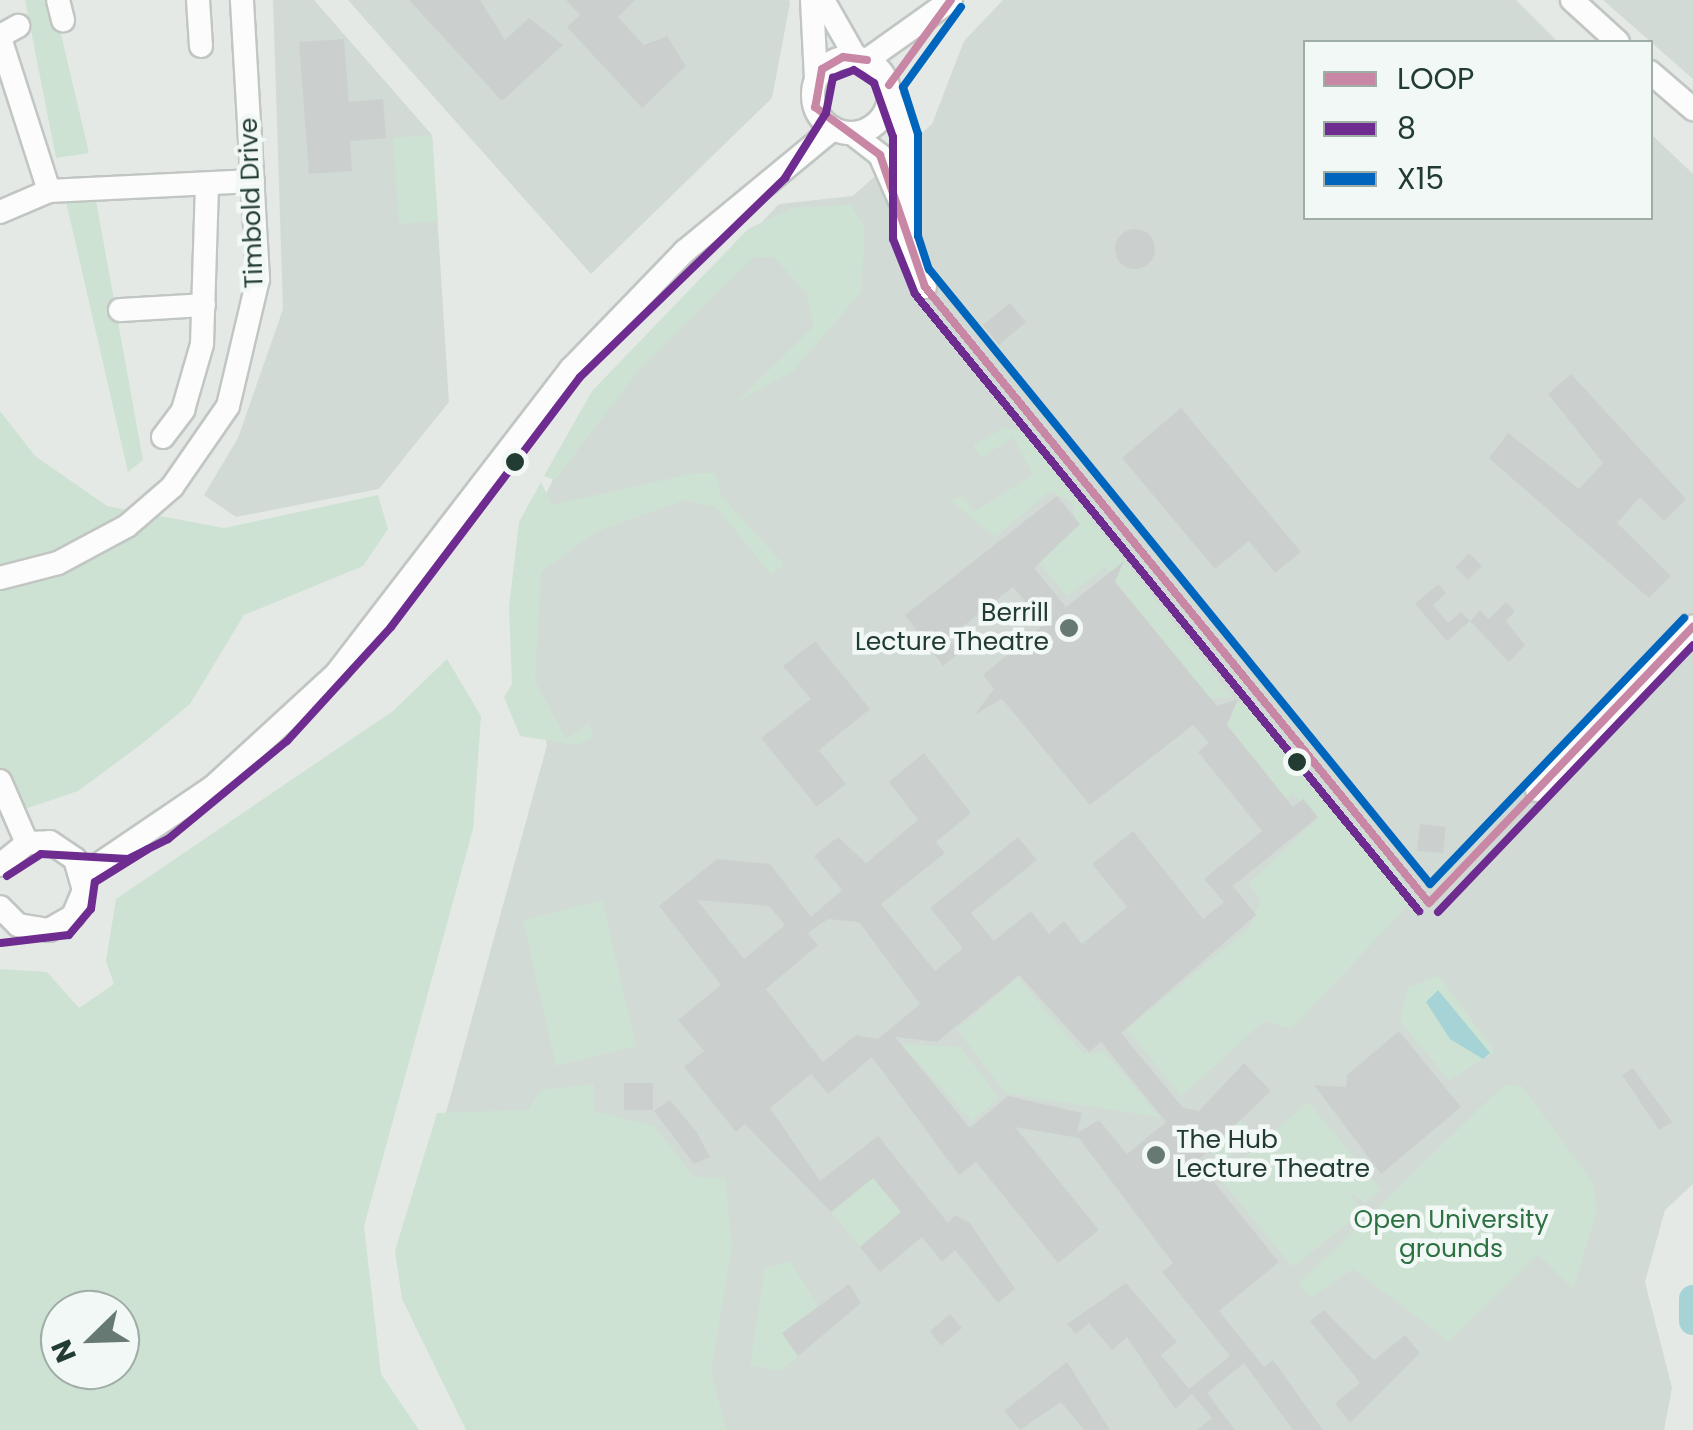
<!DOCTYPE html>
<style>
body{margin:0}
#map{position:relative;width:1693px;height:1430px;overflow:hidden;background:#e4e9e6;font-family:Poppins,sans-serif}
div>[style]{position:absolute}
.built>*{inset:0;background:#d2dad6}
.green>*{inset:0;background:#cde2d2}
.water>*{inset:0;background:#a6d3d6}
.river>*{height:28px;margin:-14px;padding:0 14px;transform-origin:14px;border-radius:14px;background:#a6d3d6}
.building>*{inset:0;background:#cbd0ce}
.round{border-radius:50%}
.roads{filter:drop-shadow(2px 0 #c1c6c3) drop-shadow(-2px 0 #c1c6c3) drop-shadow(0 2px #c1c6c3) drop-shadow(0 -2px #c1c6c3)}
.minor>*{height:22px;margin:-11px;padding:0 11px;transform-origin:11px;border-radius:11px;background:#fbfcfb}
.minor>.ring{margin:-11px;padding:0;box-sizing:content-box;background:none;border:22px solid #fbfcfb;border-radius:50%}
.bus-1>*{height:8px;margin:-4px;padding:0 4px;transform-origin:4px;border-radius:4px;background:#c887a5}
.bus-2>*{height:8px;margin:-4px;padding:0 4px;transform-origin:4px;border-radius:4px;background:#6e2c91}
.bus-3>*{height:8px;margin:-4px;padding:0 4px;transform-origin:4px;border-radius:4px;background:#0065bd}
.dots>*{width:28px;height:28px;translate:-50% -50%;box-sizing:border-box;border:5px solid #f2f8f5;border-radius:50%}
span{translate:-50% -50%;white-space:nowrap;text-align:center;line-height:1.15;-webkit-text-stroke:9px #f2f8f5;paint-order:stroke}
.street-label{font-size:25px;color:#223c33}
.poi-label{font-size:25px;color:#223c33}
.right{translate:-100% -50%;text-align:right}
.left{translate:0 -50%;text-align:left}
.park-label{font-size:25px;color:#2e7143}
.legend{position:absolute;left:1303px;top:40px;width:350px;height:180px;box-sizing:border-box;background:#f2f8f5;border:2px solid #9fada7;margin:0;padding:12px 18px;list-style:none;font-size:30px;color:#223c33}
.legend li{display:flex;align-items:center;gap:20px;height:50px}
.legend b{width:50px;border:2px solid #9fada7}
.north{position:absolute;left:40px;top:1290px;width:100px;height:100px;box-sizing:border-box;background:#f2f8f5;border:2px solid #9fada7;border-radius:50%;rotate:247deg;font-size:28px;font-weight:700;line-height:40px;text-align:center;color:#223c33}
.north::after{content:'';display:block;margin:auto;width:35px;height:45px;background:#667972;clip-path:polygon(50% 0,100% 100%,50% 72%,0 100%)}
</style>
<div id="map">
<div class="built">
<i style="clip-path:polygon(273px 0,314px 0,432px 135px,449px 402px,379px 489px,236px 517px,204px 495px,238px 438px,283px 309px)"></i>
<i style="clip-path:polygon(348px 0,789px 0,790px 3px,772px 98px,591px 274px)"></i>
<i style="clip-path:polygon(1003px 0,1516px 0,1558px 42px,1306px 42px,1306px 218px,1650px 218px,1651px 134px,1693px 174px,1693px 1184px,1665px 1210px,1645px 1282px,1672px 1388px,1664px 1430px,469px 1430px,400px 1280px,547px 745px,516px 619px,526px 535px,589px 406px,779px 204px,853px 196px,932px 124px,964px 41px)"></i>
<i style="clip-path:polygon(1603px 0,1693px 0,1693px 79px)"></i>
</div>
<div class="green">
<i style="clip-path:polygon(25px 0,53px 0,89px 153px,56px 158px)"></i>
<i style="clip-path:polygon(432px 135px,438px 221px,399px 224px,393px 138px)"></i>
<i style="clip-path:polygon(95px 195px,143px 460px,128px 472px,65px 197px)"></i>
<i style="clip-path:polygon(851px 205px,865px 228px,861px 292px,793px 371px,737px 402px,814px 326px,807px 294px,774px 257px,754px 257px,641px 367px,555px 480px,544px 476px,592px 391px,748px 229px,792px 208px)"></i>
<i style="clip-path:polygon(0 411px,35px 456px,107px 506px,224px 528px,378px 495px,388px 529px,363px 566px,244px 615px,190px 704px,143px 743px,78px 791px,13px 813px,0 781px)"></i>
<i style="clip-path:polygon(1004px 428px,1021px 430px,1233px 697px,1205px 699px,1105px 567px,1067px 596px,1037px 560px,1075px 518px,1072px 503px,1050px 491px,995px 537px,951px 501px,962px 497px,974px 512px,1033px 475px,1013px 437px,981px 458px,973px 445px)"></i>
<i style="clip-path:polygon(695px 473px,715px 473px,722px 497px,784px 565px,771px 574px,716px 507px,684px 500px,596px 532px,541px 572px,535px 681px,566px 739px,588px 724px,594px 737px,576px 745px,520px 736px,504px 697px,512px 684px,509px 607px,519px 522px,541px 482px,552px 505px)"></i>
<i style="clip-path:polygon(evenodd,447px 659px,481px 716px,473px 829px,364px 1226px,381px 1374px,419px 1430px,0 1430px,0 969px,47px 972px,79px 1008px,114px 984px,106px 961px,116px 899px,393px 711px,447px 659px,60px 1310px,120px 1310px,120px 1370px,60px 1370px,60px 1310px)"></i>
<i style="clip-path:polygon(1236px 702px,1246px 702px,1375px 860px,1385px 853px,1414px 899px,1291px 1029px,1264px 1021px,1181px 1096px,1127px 1029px,1249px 928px,1261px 900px,1249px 883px,1317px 819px,1293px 793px,1279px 805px,1215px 728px)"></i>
<i style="clip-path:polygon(602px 900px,636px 1046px,556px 1066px,523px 920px)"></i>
<i style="clip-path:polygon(1439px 976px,1495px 1052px,1449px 1080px,1400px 1021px,1408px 987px)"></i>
<i style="clip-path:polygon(1018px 978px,1083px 1054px,1105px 1052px,1159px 1117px,1005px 1093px,957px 1029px)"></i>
<i style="clip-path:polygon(901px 1044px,960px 1047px,999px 1098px,971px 1121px)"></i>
<i style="clip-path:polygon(594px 1084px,594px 1111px,654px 1126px,694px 1177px,725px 1178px,732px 1248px,711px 1371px,726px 1430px,466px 1430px,402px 1299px,395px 1251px,437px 1113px,528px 1110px,541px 1090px)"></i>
<i style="clip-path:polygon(1504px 1085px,1522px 1086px,1593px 1183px,1597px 1211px,1573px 1289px,1538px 1254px,1449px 1341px,1353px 1269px,1310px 1298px,1299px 1284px)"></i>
<i style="clip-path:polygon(1308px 1102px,1381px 1190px,1365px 1203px,1348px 1192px,1363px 1211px,1293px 1267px,1220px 1179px)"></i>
<i style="clip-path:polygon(1236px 1114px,1253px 1136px,1222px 1163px,1209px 1148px)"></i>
<i style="clip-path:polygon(873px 1178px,901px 1212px,860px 1247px,831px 1212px)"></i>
<i style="clip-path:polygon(790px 1261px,819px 1308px,783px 1333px,798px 1356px,780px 1371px,750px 1365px,765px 1268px)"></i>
</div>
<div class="water">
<i style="clip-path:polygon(1438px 990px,1490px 1053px,1483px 1059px,1450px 1039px,1426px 1002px)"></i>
</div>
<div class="river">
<i style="left:1693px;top:1299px;width:22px;rotate:90deg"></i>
</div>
<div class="building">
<i style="clip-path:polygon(409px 0,480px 0,505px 40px,529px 18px,563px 45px,502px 101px)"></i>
<i style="clip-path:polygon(566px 0,635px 0,618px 17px,644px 45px,667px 36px,686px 66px,642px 108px,567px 27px,580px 15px)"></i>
<i style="clip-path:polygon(344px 39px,349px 102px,383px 99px,386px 138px,350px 141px,352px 171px,309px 174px,299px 42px)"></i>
<i class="round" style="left:1115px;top:229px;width:40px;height:40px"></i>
<i style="clip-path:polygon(1010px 303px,1026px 322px,999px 345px,983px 325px)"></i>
<i style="clip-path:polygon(1571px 374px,1686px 499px,1664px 521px,1640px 497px,1617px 523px,1671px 576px,1649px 598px,1489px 458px,1508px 433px,1579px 489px,1603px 463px,1548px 394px)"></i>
<i style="clip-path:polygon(1181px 408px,1301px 552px,1275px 573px,1249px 541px,1215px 569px,1122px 458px)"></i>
<i style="clip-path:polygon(evenodd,1057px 496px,1080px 524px,1034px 568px,1066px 607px,1124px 561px,1115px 582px,1217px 706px,1238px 699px,1227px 725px,1293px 807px,1303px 799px,1318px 817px,1233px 886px,1256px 915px,1121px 1033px,1183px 1108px,1199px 1111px,1244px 1063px,1271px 1091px,1197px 1161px,1279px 1262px,1219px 1311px,1264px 1367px,1273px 1360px,1323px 1430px,1293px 1430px,1244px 1363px,1207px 1393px,1235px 1430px,1197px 1430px,1212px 1418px,1192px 1394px,1175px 1409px,1127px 1337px,1112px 1350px,1089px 1323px,1076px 1334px,1067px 1324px,1126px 1283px,1177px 1342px,1161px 1355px,1189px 1389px,1230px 1356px,1162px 1272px,1173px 1263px,1079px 1138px,1015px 1127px,1099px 1230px,1058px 1263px,976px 1162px,959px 1175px,872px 1057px,828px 1094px,811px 1074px,770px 1108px,820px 1181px,878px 1136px,948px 1223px,955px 1215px,969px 1222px,1015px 1289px,998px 1303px,955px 1250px,942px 1262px,922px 1237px,880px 1272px,860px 1247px,901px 1212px,873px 1178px,831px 1212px,745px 1124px,736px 1132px,684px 1067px,704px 1051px,678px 1020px,721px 985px,659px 906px,717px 859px,770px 864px,811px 917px,842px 890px,814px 856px,838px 837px,866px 863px,918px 820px,889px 782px,924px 753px,971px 813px,936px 842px,945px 853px,881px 904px,935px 971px,963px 948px,930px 908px,1018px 837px,1037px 860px,971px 913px,994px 941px,1031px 911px,1049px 934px,1064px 921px,1082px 944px,1127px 907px,1092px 864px,1133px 831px,1203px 919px,1224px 902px,1204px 879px,1262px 831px,1198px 752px,1209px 743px,1193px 725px,1090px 805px,1002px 699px,974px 715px,994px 689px,983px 675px,1044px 624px,1013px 587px,948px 638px,960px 652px,943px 666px,905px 615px,1057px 496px,697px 900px,769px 906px,785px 925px,744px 959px,697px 900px,1057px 496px,828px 919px,859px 922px,920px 1004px,878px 1039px,856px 1035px,823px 1062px,766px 989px,818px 945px,808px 933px,828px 919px,1057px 496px,1019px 975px,1089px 1052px,1101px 1042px,1166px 1122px,1127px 1154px,1099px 1120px,1077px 1133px,1082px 1113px,1008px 1096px,970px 1128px,895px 1037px,937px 1042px,1019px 975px)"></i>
<i style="clip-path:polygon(1469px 553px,1482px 566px,1468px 580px,1455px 567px)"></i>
<i style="clip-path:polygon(1438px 584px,1446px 593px,1433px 605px,1448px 623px,1461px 612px,1470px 621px,1447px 641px,1415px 604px)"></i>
<i style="clip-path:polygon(1506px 602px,1515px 611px,1506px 621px,1525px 645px,1509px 662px,1470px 621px,1480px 610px,1489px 619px)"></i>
<i style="clip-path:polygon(815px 641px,870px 709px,819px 750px,846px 784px,817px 807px,761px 738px,811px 699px,783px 666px)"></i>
<i style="clip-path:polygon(1420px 824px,1446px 827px,1443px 853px,1417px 851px)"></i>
<i style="clip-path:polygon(1399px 1031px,1461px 1107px,1381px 1174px,1314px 1085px,1346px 1087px,1347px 1075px)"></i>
<i style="clip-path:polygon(1633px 1068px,1672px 1122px,1659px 1130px,1622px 1075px)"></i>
<i style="clip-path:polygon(624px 1083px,653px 1083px,653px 1110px,624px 1110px)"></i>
<i style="clip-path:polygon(670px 1100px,696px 1131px,710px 1157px,694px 1164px,654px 1111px)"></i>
<i style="clip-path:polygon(849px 1284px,861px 1303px,798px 1356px,782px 1333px)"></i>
<i style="clip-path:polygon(1324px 1310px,1374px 1360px,1405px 1335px,1420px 1353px,1350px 1423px,1335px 1403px,1360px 1383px,1310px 1321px)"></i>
<i style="clip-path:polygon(950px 1314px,962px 1328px,941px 1346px,930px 1331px)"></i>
<i style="clip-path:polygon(1067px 1362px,1110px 1430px,1084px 1430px,1061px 1402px,1020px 1430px,1004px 1411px)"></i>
</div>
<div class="roads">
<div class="minor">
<i style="left:58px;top:0;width:21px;rotate:76deg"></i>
<i style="left:198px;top:0;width:46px;rotate:86.3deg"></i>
<i style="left:812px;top:0;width:79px;rotate:87.1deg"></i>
<i style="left:823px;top:0;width:64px;rotate:60.3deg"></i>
<i style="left:1572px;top:0;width:62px;rotate:42.4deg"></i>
<i style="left:0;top:36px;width:21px;rotate:-29deg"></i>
<i style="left:0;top:38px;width:161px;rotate:72.2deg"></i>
<i class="ring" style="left:813px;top:57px;width:54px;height:54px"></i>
<i style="left:867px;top:60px;width:103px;rotate:-35.5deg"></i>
<i style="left:1650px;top:72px;width:57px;rotate:40.7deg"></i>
<i style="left:890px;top:98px;width:40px;rotate:66.6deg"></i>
<i style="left:906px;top:135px;width:103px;rotate:90.6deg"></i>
<i style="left:905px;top:238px;width:53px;rotate:67.8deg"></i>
<i style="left:853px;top:134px;width:34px;rotate:38deg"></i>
<i style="left:880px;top:155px;width:50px;rotate:66.5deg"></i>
<i style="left:0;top:212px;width:53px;rotate:-23.2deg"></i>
<i style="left:49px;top:191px;width:204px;rotate:-2.8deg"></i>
<i style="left:120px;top:310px;width:84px;rotate:-3.4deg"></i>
<i style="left:163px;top:437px;width:34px;rotate:-53deg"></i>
<i style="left:183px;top:410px;width:69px;rotate:-73.9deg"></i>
<i style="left:202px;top:344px;width:160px;rotate:-88.2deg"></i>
<i style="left:0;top:578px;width:60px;rotate:-14.5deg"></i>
<i style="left:58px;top:563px;width:78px;rotate:-28.2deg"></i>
<i style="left:127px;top:526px;width:60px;rotate:-40.9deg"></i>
<i style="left:172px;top:487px;width:98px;rotate:-55.3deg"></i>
<i style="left:228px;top:406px;width:130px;rotate:-76.7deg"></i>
<i style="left:258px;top:279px;width:279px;rotate:-93.3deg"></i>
<i style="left:0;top:781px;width:68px;rotate:66.5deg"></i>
<i style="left:1537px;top:790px;width:226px;rotate:-46.3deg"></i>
<i style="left:0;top:865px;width:35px;rotate:-39deg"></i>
<i style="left:27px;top:843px;width:23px;rotate:-2deg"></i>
<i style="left:50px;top:842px;width:30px;rotate:34deg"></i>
<i style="left:75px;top:859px;width:32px;rotate:74deg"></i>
<i style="left:84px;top:890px;width:28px;rotate:113deg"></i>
<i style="left:73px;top:916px;width:28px;rotate:150deg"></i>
<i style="left:49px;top:930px;width:31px;rotate:-171deg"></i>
<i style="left:18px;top:925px;width:25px;rotate:-135deg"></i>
<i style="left:83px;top:875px;width:157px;rotate:-34.1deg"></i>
<i style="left:213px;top:787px;width:167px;rotate:-42.6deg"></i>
<i style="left:336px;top:674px;width:385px;rotate:-52.4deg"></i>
<i style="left:571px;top:369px;width:164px;rotate:-46deg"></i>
<i style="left:685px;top:251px;width:192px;rotate:-39.5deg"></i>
</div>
</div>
<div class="bus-1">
<i style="left:867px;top:60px;width:24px;rotate:-173deg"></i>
<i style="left:843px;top:57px;width:24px;rotate:150deg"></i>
<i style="left:822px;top:69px;width:39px;rotate:100deg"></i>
<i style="left:815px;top:107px;width:81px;rotate:36.4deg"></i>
<i style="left:880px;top:155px;width:139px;rotate:71.2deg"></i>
<i style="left:925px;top:287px;width:796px;rotate:50.71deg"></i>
<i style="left:889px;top:85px;width:105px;rotate:-53.9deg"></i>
<i style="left:1429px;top:903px;width:382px;rotate:-46.3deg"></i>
</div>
<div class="bus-2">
<i style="left:7px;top:876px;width:40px;rotate:-32.9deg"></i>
<i style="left:41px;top:854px;width:87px;rotate:3.3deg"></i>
<i style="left:128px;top:859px;width:45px;rotate:-26.6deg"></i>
<i style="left:168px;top:839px;width:154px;rotate:-39.5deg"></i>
<i style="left:287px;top:741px;width:154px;rotate:-47.6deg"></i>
<i style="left:391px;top:627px;width:313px;rotate:-52.9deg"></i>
<i style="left:580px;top:377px;width:286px;rotate:-44.1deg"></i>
<i style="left:785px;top:178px;width:77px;rotate:-57.8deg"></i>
<i style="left:826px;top:113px;width:36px;rotate:-79deg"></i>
<i style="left:833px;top:78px;width:22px;rotate:-21deg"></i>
<i style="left:854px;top:70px;width:24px;rotate:33deg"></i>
<i style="left:874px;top:83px;width:57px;rotate:70.6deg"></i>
<i style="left:893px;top:137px;width:102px;rotate:90deg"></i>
<i style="left:893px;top:239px;width:59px;rotate:68.2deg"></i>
<i style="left:915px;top:294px;width:797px;rotate:50.76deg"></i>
<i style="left:1438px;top:912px;width:369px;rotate:-46.3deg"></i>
<i style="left:1px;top:943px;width:68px;rotate:-6.7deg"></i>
<i style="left:69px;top:935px;width:34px;rotate:-50deg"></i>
<i style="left:91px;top:909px;width:27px;rotate:-82deg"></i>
<i style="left:95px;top:882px;width:62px;rotate:-31.9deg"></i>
</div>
<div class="bus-3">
<i style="left:961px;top:7px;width:99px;rotate:125.9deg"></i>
<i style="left:903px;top:87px;width:49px;rotate:72.3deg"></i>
<i style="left:918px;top:134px;width:102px;rotate:90deg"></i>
<i style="left:918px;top:236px;width:35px;rotate:72deg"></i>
<i style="left:929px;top:269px;width:793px;rotate:50.83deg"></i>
<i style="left:1430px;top:884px;width:368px;rotate:-46.3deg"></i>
</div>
<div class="dots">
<i style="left:515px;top:462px;background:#223c33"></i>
<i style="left:1069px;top:628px;background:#667972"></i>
<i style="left:1297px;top:762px;background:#223c33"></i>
<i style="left:1156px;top:1155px;background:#667972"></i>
</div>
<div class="street-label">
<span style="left:252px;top:203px;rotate:-92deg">Timbold Drive</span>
</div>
<div class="poi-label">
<span class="right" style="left:1049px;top:628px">Berrill<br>Lecture Theatre</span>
<span class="left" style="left:1176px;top:1155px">The Hub<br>Lecture Theatre</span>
</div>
<div class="park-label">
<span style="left:1451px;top:1235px">Open University<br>grounds</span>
</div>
<ul class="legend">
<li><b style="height:12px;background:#c887a5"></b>LOOP</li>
<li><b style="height:12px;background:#6e2c91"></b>8</li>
<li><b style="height:12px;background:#0065bd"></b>X15</li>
</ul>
<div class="north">N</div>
</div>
